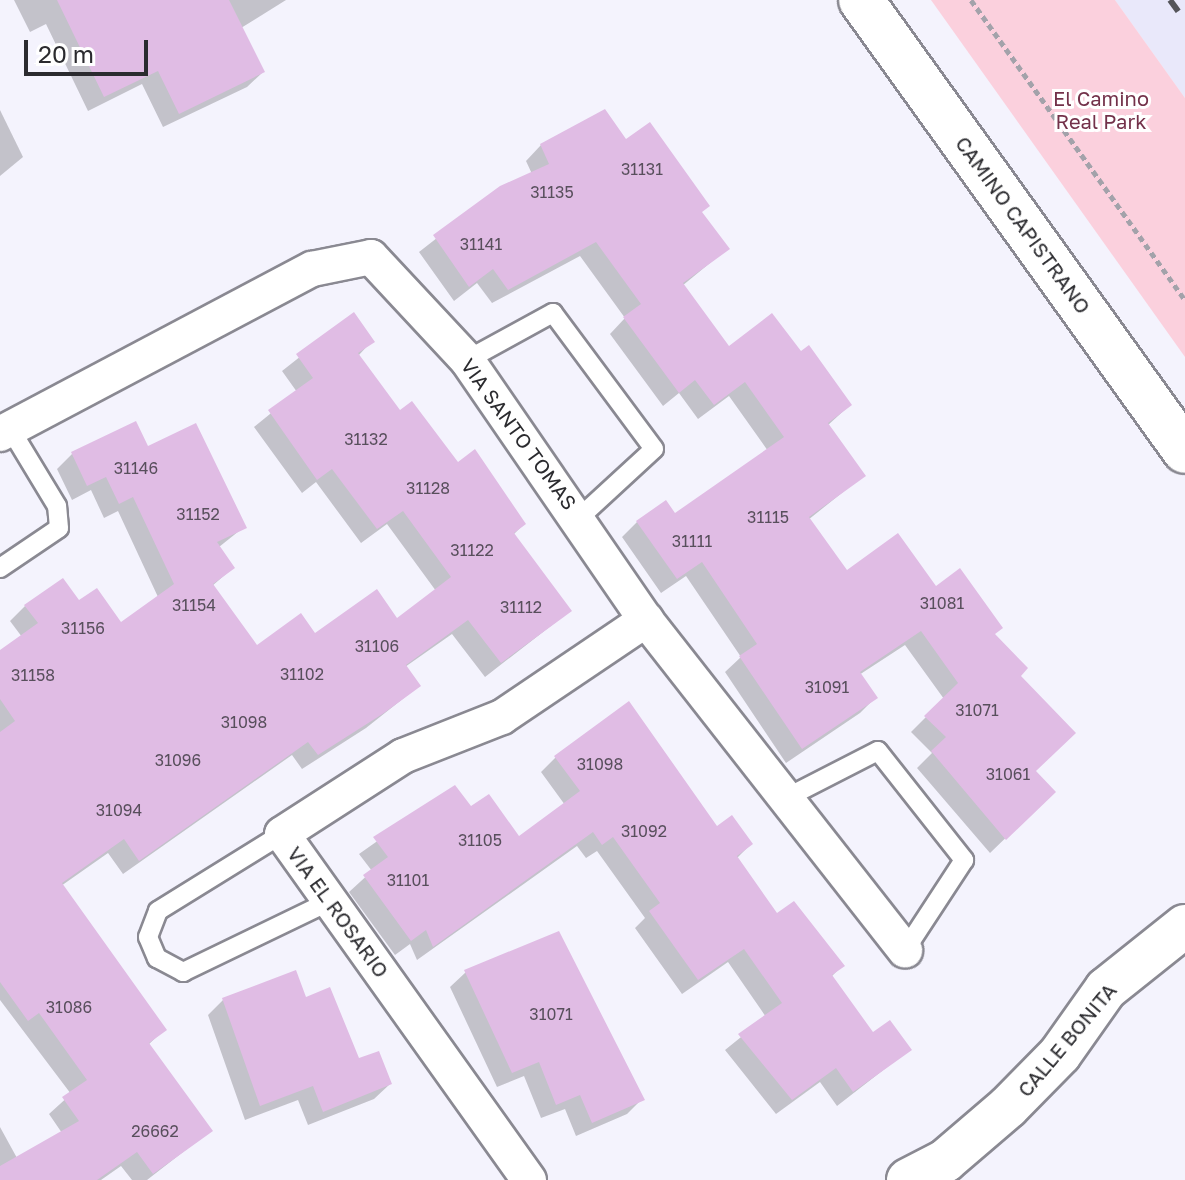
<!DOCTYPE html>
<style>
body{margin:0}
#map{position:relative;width:1185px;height:1180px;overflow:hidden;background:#f4f3fd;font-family:"Golos Text",sans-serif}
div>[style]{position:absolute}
.built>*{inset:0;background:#e9e8fa}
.green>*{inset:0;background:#fbd0dd}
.shadow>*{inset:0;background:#0003}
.building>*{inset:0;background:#e0bce4}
.path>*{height:5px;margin-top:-2.5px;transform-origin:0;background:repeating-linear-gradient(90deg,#a3a2aa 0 6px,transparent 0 10px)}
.roads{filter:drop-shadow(2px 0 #8a8992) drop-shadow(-2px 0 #8a8992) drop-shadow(0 2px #8a8992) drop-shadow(0 -2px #8a8992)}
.service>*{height:18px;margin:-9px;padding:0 9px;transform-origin:9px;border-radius:9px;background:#fff}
.minor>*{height:34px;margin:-17px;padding:0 17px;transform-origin:17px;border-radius:17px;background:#fff}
.tertiary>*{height:42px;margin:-21px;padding:0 21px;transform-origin:21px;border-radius:21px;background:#fff}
.secondary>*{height:44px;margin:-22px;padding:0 22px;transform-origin:22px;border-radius:22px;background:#fff}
.rail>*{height:6px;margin-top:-3px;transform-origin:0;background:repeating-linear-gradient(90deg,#55555a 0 14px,transparent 0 28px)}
span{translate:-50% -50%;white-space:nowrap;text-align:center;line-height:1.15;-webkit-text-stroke:6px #fff;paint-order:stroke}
.number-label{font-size:16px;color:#584f5c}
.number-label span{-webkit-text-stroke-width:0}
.park-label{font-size:20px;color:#73314a}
.street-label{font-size:20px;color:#2b2b2f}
.scale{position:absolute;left:24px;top:40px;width:124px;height:36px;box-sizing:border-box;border:4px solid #2b2b2f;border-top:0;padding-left:10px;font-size:24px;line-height:28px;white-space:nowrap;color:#2b2b2f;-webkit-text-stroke:6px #fff;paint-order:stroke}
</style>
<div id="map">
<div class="built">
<i style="clip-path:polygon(1115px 0,1185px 0,1185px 98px)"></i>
</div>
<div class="green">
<i style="clip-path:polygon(931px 0,1115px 0,1185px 98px,1185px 357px)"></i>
</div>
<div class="shadow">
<i style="clip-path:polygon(14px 0,286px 0,241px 28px,263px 72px,247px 87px,163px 127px,142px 84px,88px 111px,46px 24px,30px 32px)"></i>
<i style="clip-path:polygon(0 110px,23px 157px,0 176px)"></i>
<i style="clip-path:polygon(626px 142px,727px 249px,682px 286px,728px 349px,800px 354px,850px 405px,827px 426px,863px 476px,808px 520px,846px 573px,936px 588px,993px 636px,1018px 676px,1033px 772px,1053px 792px,990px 853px,917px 768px,932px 753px,911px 732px,944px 699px,905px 645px,859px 675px,875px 698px,860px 713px,786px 763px,725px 672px,741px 657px,686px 576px,661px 593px,622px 537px,637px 522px,675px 516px,768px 451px,729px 396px,698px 419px,679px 393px,663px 406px,610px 334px,625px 318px,580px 256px,492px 303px,477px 283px,454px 301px,419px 252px,501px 188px,532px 174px,526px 161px,541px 145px)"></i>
<i style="clip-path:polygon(353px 315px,372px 341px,358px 356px,399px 412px,524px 524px,513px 535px,570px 611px,485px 677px,452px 634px,405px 667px,419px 686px,366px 728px,302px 769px,292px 755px,123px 874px,108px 853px,61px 886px,164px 1030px,148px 1045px,210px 1131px,147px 1180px,132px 1180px,121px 1166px,101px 1180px,0 1180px,0 1127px,17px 1158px,62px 1133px,49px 1114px,71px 1094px,0 1000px,0 652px,22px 637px,10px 621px,25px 606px,78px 603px,120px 625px,158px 597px,118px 511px,104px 518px,91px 490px,72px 500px,57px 469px,72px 454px,147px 449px,244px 527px,219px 547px,233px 568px,212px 586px,257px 647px,397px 620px,436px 591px,387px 524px,361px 543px,316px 482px,302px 493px,254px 427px,297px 392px,282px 371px)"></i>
<i style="clip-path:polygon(556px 757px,751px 844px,736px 859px,776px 916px,842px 966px,831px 977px,873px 1034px,909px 1050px,837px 1106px,820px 1082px,776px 1114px,725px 1050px,766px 1017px,728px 962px,682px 994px,635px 928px,645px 918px,597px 851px,586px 858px,577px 846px,417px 960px,410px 944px,395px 955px,349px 892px,372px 871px,359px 854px,454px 787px,470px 809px,519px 838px,565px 805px,541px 772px)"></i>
<i style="clip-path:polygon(466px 972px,642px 1099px,627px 1114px,576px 1136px,565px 1109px,541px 1118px,524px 1076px,497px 1087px,450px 987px)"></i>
<i style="clip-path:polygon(305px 999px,358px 1061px,390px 1084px,374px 1099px,308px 1125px,298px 1100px,245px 1120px,208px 1015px,223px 1000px)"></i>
</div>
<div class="building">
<i style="clip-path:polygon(57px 0,229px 0,265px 72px,179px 114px,158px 71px,104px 97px)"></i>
<i style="clip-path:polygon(605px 109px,626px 139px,650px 122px,710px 206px,702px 212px,730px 249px,683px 283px,729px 346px,772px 313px,801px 351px,809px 345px,852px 405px,828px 423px,866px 476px,809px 517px,847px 570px,898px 533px,936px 586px,960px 568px,1003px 628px,995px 634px,1028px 668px,1021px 676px,1076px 733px,1036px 771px,1056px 792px,1006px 840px,931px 751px,946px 737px,924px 716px,958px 683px,921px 631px,860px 672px,878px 698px,802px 749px,739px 656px,757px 644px,702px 562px,677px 579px,636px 521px,666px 500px,675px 513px,784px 437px,745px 382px,714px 405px,695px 380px,679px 393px,623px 317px,641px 304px,596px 242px,508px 290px,493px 269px,469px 287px,433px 235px,500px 186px,549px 164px,540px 144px)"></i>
<i style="clip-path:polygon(354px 312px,375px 342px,358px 353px,400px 410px,412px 401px,458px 462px,475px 449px,526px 524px,514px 533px,572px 611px,501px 663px,468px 620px,406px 665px,421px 686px,384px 713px,318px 755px,308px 742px,139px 861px,124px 839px,62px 883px,167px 1030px,149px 1043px,213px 1131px,153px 1174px,137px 1152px,97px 1180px,0 1180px,0 1166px,79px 1121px,62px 1097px,87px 1080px,39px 1013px,28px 1021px,0 982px,0 732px,15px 721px,0 699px,0 650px,38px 623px,24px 605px,63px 578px,79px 600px,97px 588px,121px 622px,174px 584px,133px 497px,119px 504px,106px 477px,87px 486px,71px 452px,136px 421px,148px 446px,196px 423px,247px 528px,217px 542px,235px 568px,213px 584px,257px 645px,301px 613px,315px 633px,377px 589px,397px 618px,451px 577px,403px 511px,377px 529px,332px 469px,317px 480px,268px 410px,313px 378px,296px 354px)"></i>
<i style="clip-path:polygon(629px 701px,717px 826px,732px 815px,753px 844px,737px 856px,777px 913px,794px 901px,845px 966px,832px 975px,873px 1032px,890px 1020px,912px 1050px,853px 1092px,836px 1068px,792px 1100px,738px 1034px,782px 1003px,744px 949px,698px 980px,649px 911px,660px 903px,613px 837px,602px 845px,593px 832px,433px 947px,426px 930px,411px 941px,363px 875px,388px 857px,373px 837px,455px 785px,471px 806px,489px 794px,519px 836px,580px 791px,554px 756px)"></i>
<i style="clip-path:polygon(559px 931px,645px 1100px,592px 1123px,580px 1095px,556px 1105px,539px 1062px,512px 1073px,464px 970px)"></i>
<i style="clip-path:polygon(296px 970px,306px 997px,330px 987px,359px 1058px,379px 1051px,392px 1084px,323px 1112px,313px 1086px,260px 1106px,222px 998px)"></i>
</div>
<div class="path">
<i style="left:971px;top:0;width:369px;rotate:54.5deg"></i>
</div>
<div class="roads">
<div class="service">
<i style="left:467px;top:360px;width:98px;rotate:-28.7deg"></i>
<i style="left:553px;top:313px;width:169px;rotate:53.4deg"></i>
<i style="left:654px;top:449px;width:102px;rotate:137.4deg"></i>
<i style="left:0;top:568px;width:71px;rotate:-34.1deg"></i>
<i style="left:59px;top:528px;width:22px;rotate:-95deg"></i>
<i style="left:57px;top:506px;width:89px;rotate:-121.2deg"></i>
<i style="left:786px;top:798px;width:103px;rotate:-27.1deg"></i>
<i style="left:878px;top:751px;width:139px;rotate:51.7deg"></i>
<i style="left:964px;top:860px;width:108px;rotate:123.2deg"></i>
<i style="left:282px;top:834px;width:146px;rotate:148.2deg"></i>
<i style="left:158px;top:911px;width:28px;rotate:111deg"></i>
<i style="left:148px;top:937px;width:23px;rotate:67deg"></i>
<i style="left:157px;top:958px;width:30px;rotate:28deg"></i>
<i style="left:183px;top:972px;width:163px;rotate:-25.8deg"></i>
</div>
<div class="minor">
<i style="left:0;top:434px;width:353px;rotate:-27.9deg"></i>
<i style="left:312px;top:269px;width:60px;rotate:-11.5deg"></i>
<i style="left:371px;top:257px;width:141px;rotate:47deg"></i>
<i style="left:467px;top:360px;width:316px;rotate:55.5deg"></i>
<i style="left:646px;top:620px;width:420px;rotate:51.9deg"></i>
<i style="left:529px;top:1180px;width:425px;rotate:-125.5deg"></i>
<i style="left:282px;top:834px;width:144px;rotate:-32.8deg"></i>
<i style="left:403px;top:756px;width:106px;rotate:-21.5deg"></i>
<i style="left:502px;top:717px;width:174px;rotate:-34deg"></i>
</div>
<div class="tertiary">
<i style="left:908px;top:1180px;width:42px;rotate:-27.2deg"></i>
<i style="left:945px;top:1161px;width:83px;rotate:-40.6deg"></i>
<i style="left:1008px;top:1107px;width:74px;rotate:-45.5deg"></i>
<i style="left:1060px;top:1054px;width:80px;rotate:-54.7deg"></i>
<i style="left:1106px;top:989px;width:101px;rotate:-38.6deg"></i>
</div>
<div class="secondary">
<i style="left:861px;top:0;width:555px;rotate:54.31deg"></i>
</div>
</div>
<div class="rail">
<i style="left:1170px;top:0;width:26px;rotate:54deg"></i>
</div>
<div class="number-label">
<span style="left:642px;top:169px">31131</span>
<span style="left:552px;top:192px">31135</span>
<span style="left:481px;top:244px">31141</span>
<span style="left:366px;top:439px">31132</span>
<span style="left:136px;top:468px">31146</span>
<span style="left:428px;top:488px">31128</span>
<span style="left:198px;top:514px">31152</span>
<span style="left:768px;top:517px">31115</span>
<span style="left:692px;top:541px">31111</span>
<span style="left:472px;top:550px">31122</span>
<span style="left:942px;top:603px">31081</span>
<span style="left:194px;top:605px">31154</span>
<span style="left:521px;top:607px">31112</span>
<span style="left:83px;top:628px">31156</span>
<span style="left:377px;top:646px">31106</span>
<span style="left:302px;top:674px">31102</span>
<span style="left:33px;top:675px">31158</span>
<span style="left:827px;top:687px">31091</span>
<span style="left:977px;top:710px">31071</span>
<span style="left:244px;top:722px">31098</span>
<span style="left:178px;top:760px">31096</span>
<span style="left:600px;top:764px">31098</span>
<span style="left:1008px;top:774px">31061</span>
<span style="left:119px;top:810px">31094</span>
<span style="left:644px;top:831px">31092</span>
<span style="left:480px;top:840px">31105</span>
<span style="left:408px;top:880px">31101</span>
<span style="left:69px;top:1007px">31086</span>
<span style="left:551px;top:1014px">31071</span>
<span style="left:155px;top:1131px">26662</span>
</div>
<div class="park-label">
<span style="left:1101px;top:110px">El Camino<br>Real Park</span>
</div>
<div class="street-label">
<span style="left:1023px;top:225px;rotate:54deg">CAMINO CAPISTRANO</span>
<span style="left:519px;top:434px;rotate:54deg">VIA SANTO TOMAS</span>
<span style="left:338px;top:912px;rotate:54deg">VIA EL ROSARIO</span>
<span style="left:1067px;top:1040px;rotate:-50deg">CALLE BONITA</span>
</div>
<div class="scale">20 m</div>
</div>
